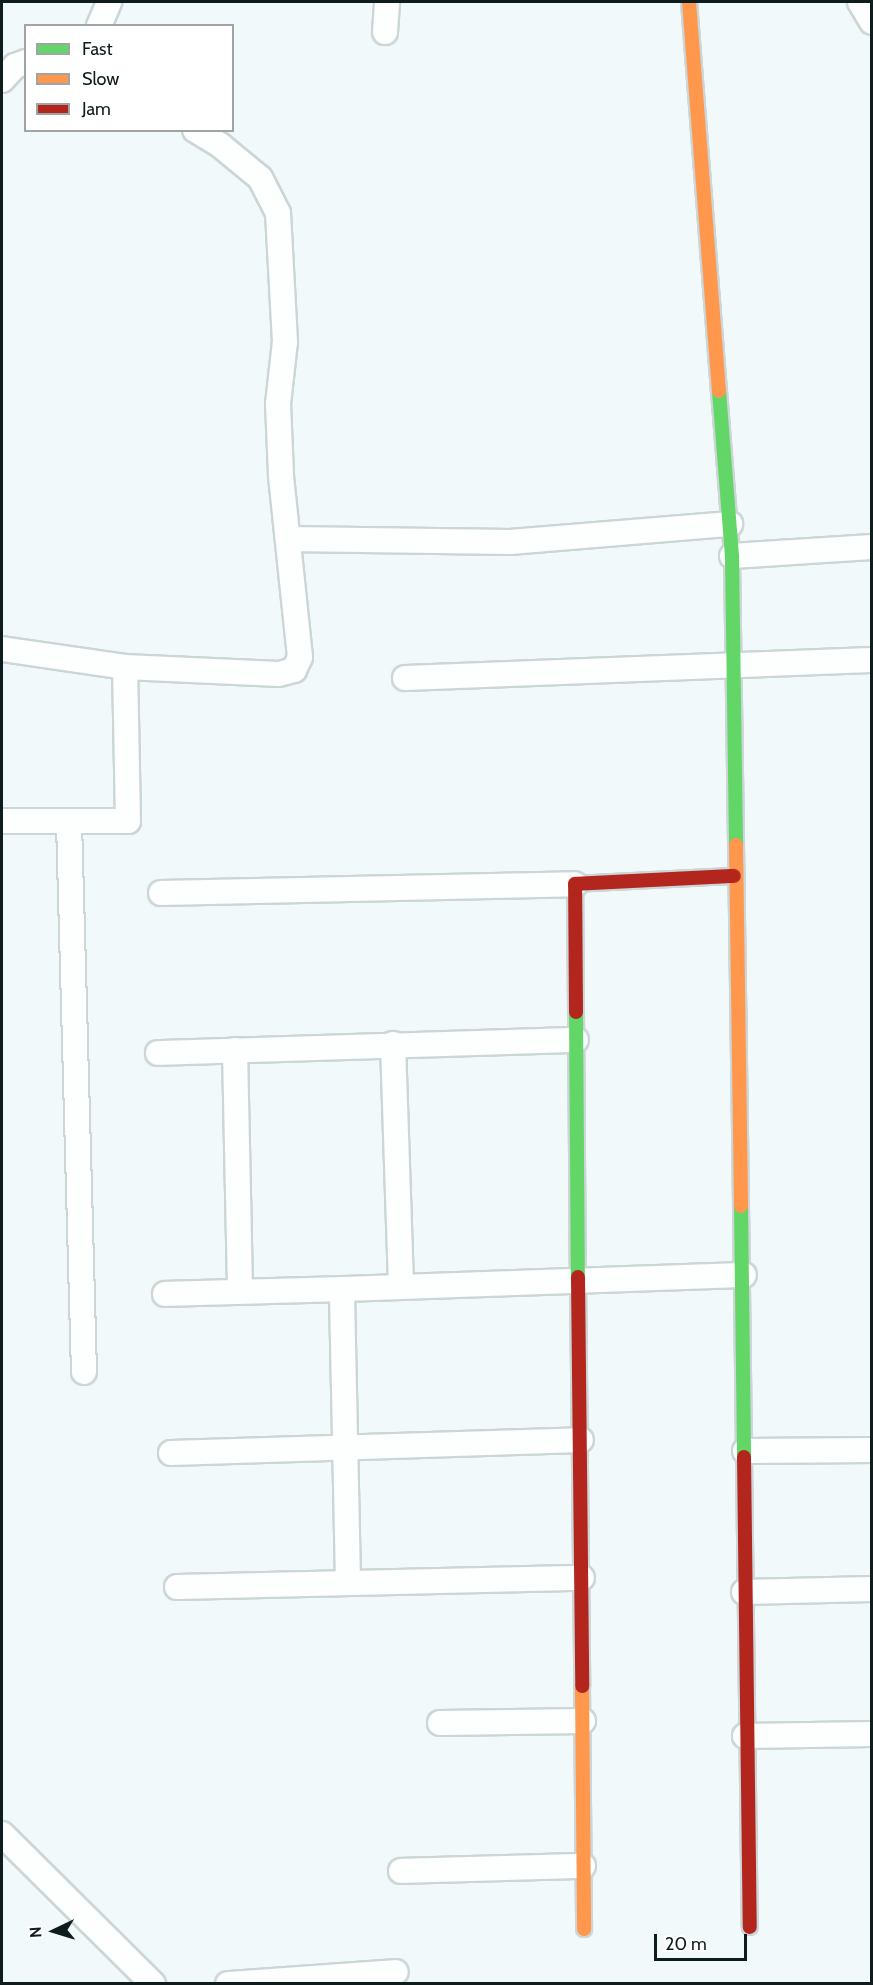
<!DOCTYPE html>
<style>
body{margin:0}
#map{position:relative;width:873px;height:1985px;overflow:hidden;background:#f2f9fa;font-family:Cabin,sans-serif}
div>[style]{position:absolute}
.roads{filter:drop-shadow(2px 0 #ccd6d7) drop-shadow(-2px 0 #ccd6d7) drop-shadow(0 2px #ccd6d7) drop-shadow(0 -2px #ccd6d7)}
.street>*{height:24px;margin:-12px;padding:0 12px;transform-origin:12px;border-radius:12px;background:#fdfefe}
.fast>*{height:14px;margin:-7px;padding:0 7px;transform-origin:7px;border-radius:7px;background:#63d668}
.slow>*{height:14px;margin:-7px;padding:0 7px;transform-origin:7px;border-radius:7px;background:#ff974d}
.jam>*{height:14px;margin:-7px;padding:0 7px;transform-origin:7px;border-radius:7px;background:#b3261e}
span{translate:-50% -50%;white-space:nowrap;text-align:center;line-height:1.15;-webkit-text-stroke:6px #fff;paint-order:stroke}
.frame{position:absolute;inset:0;border:3px solid #0f1c1d;pointer-events:none}
.legend{position:absolute;left:24px;top:24px;width:210px;height:108px;box-sizing:border-box;background:#fff;border:2px solid #9fa4a5;margin:0;padding:8px 10px;list-style:none;font-size:18px;color:#0f1c1d}
.legend li{display:flex;align-items:center;gap:12px;height:30px}
.legend b{width:30px;border:2px solid #9fa4a5}
.north{position:absolute;left:24px;top:1901px;width:60px;height:60px;-webkit-text-stroke:4px #fff;paint-order:stroke;rotate:266deg;font-size:16px;font-weight:700;line-height:24px;text-align:center;color:#0f1c1d}
.north::after{content:'';display:block;margin:auto;width:21px;height:27px;background:#0f1c1d;clip-path:polygon(50% 0,100% 100%,50% 72%,0 100%)}
.scale{position:absolute;left:654px;top:1934px;width:93px;height:27px;box-sizing:border-box;border:3px solid #0f1c1d;border-top:0;padding-left:8px;font-size:18px;line-height:21px;white-space:nowrap;color:#0f1c1d;-webkit-text-stroke:4px #fff;paint-order:stroke}
</style>
<div id="map">
<div class="roads">
<div class="street">
<i style="left:860px;top:2px;width:23px;rotate:59deg"></i>
<i style="left:99px;top:26px;width:26px;rotate:-67deg"></i>
<i style="left:385px;top:32px;width:30px;rotate:-86deg"></i>
<i style="left:2px;top:80px;width:19px;rotate:-47deg"></i>
<i style="left:15px;top:66px;width:12px;rotate:-20deg"></i>
<i style="left:289px;top:539px;width:221px;rotate:0.8deg"></i>
<i style="left:510px;top:542px;width:221px;rotate:-4.7deg"></i>
<i style="left:732px;top:556px;width:140px;rotate:-3.7deg"></i>
<i style="left:2px;top:649px;width:124px;rotate:8.3deg"></i>
<i style="left:125px;top:667px;width:154px;rotate:2.6deg"></i>
<i style="left:279px;top:674px;width:16px;rotate:-15deg"></i>
<i style="left:294px;top:670px;width:14px;rotate:-65deg"></i>
<i style="left:300px;top:657px;width:183px;rotate:-96deg"></i>
<i style="left:281px;top:475px;width:71px;rotate:-92.4deg"></i>
<i style="left:278px;top:404px;width:62px;rotate:-83.6deg"></i>
<i style="left:285px;top:342px;width:129px;rotate:-93.1deg"></i>
<i style="left:278px;top:213px;width:39px;rotate:-117deg"></i>
<i style="left:260px;top:178px;width:52px;rotate:-140.5deg"></i>
<i style="left:220px;top:145px;width:29px;rotate:-149deg"></i>
<i style="left:405px;top:678px;width:467px;rotate:-2.2deg"></i>
<i style="left:2px;top:821px;width:126px"></i>
<i style="left:128px;top:821px;width:154px;rotate:-91.1deg"></i>
<i style="left:69px;top:822px;width:550px;rotate:88.44deg"></i>
<i style="left:161px;top:893px;width:414px;rotate:-1.2deg"></i>
<i style="left:393px;top:1044px;width:242px;rotate:88.1deg"></i>
<i style="left:235px;top:1050px;width:241px;rotate:88.8deg"></i>
<i style="left:158px;top:1053px;width:418px;rotate:-1.8deg"></i>
<i style="left:165px;top:1294px;width:177px;rotate:-1.6deg"></i>
<i style="left:745px;top:1451px;width:127px;rotate:-0.5deg"></i>
<i style="left:171px;top:1453px;width:410px;rotate:-1.8deg"></i>
<i style="left:348px;top:1581px;width:292px;rotate:-91.2deg"></i>
<i style="left:342px;top:1289px;width:402px;rotate:-2deg"></i>
<i style="left:177px;top:1587px;width:405px;rotate:-1.3deg"></i>
<i style="left:744px;top:1592px;width:128px;rotate:-1.3deg"></i>
<i style="left:440px;top:1723px;width:143px;rotate:-0.8deg"></i>
<i style="left:745px;top:1736px;width:127px;rotate:-0.9deg"></i>
<i style="left:2px;top:1834px;width:213px;rotate:44.8deg"></i>
<i style="left:401px;top:1871px;width:182px;rotate:-1.6deg"></i>
<i style="left:228px;top:1984px;width:168px;rotate:-4.1deg"></i>
</div>
<div class="fast">
<i style="left:719px;top:391px;width:166px;rotate:85.5deg"></i>
<i style="left:732px;top:556px;width:289px;rotate:89.2deg"></i>
<i style="left:576px;top:1012px;width:265px;rotate:89.6deg"></i>
<i style="left:741px;top:1206px;width:251px;rotate:89.3deg"></i>
</div>
<div class="slow">
<i style="left:689px;top:2px;width:390px;rotate:85.6deg"></i>
<i style="left:736px;top:845px;width:361px;rotate:89.2deg"></i>
<i style="left:582px;top:1686px;width:243px;rotate:89.5deg"></i>
</div>
<div class="jam">
<i style="left:576px;top:1012px;width:128px;rotate:-90.4deg"></i>
<i style="left:575px;top:884px;width:159px;rotate:-2.9deg"></i>
<i style="left:578px;top:1277px;width:409px;rotate:89.4deg"></i>
<i style="left:744px;top:1457px;width:470px;rotate:89.3deg"></i>
</div>
</div>
<div class="frame"></div>
<ul class="legend">
<li><b style="height:8px;background:#63d668"></b>Fast</li>
<li><b style="height:8px;background:#ff974d"></b>Slow</li>
<li><b style="height:8px;background:#b3261e"></b>Jam</li>
</ul>
<div class="north">N</div>
<div class="scale">20 m</div>
</div>
